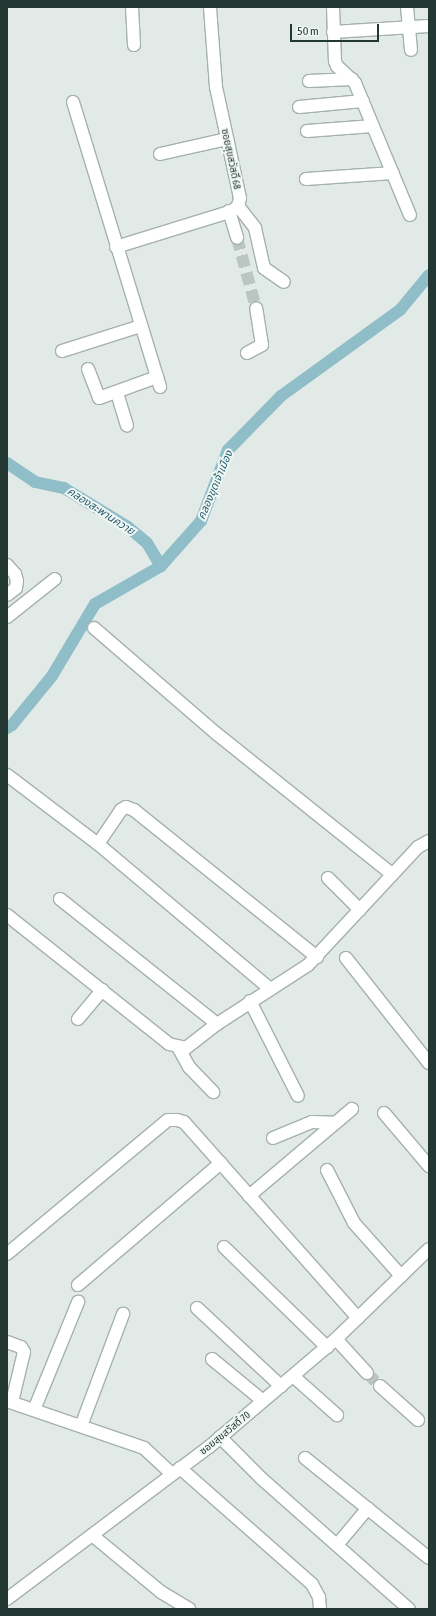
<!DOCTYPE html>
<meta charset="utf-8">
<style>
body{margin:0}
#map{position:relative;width:436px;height:1616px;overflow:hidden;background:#e1eae6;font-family:"Asap Condensed","Noto Sans Thai",sans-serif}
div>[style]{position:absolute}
.canal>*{height:12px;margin:-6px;padding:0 6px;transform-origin:6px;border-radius:6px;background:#8fbdc8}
.minor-tunnel>*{height:12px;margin-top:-6px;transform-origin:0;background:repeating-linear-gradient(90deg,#bbc6c2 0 12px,transparent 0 18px)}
.roads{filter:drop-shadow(1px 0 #a5b1ad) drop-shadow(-1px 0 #a5b1ad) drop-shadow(0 1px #a5b1ad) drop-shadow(0 -1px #a5b1ad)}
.minor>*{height:12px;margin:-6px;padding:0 6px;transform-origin:6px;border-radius:6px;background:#fff}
span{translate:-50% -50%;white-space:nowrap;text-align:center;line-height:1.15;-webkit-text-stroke:4px #f1f7f4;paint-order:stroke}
.street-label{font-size:10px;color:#243833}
.water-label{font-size:11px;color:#255e6d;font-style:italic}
.frame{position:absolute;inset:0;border:8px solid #243833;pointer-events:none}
.scale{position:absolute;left:290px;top:24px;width:89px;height:18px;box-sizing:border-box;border:2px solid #243833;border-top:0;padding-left:5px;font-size:12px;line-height:14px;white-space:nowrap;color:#243833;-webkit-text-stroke:3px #f1f7f4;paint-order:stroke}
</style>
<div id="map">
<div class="canal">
<i style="left:7px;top:463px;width:34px;rotate:34deg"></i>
<i style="left:35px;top:482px;width:30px;rotate:12deg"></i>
<i style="left:64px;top:488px;width:75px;rotate:31.4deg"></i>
<i style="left:128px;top:527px;width:25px;rotate:40deg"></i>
<i style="left:147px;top:543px;width:27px;rotate:59deg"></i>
<i style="left:7px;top:728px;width:6px;rotate:-31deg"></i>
<i style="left:12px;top:725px;width:63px;rotate:-50.8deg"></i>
<i style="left:52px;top:676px;width:84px;rotate:-59.2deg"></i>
<i style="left:95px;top:604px;width:76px;rotate:-29.9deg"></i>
<i style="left:161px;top:566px;width:60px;rotate:-48.4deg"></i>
<i style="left:201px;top:521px;width:76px;rotate:-69.2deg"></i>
<i style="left:228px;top:450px;width:76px;rotate:-45.5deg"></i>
<i style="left:281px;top:396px;width:147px;rotate:-35.9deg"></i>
<i style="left:400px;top:310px;width:45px;rotate:-50.4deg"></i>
</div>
<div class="minor-tunnel">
<i style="left:237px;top:238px;width:73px;rotate:74.8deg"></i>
<i style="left:367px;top:1373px;width:18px;rotate:45deg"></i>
</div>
<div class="roads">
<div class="minor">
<i style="left:132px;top:7px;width:38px;rotate:87deg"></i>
<i style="left:333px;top:7px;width:54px;rotate:87.9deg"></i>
<i style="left:335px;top:61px;width:5px;rotate:68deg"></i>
<i style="left:337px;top:66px;width:25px;rotate:43deg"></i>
<i style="left:355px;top:83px;width:143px;rotate:67.4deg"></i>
<i style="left:407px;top:7px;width:43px;rotate:84.7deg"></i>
<i style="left:333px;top:32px;width:96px;rotate:-3.6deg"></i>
<i style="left:309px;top:81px;width:43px;rotate:-2.7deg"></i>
<i style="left:73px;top:102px;width:298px;rotate:73deg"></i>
<i style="left:299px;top:107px;width:64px;rotate:-5.4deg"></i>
<i style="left:307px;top:131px;width:66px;rotate:-4.3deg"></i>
<i style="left:160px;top:154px;width:69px;rotate:-12.6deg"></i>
<i style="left:306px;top:179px;width:87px;rotate:-3.9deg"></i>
<i style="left:238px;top:206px;width:28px;rotate:52deg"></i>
<i style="left:255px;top:228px;width:41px;rotate:77.3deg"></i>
<i style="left:264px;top:268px;width:24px;rotate:35deg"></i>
<i style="left:229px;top:211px;width:28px;rotate:73deg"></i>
<i style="left:116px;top:247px;width:121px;rotate:-17.2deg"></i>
<i style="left:232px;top:211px;width:8px;rotate:-40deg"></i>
<i style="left:238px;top:206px;width:8px;rotate:-76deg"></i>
<i style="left:240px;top:198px;width:114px;rotate:-102.2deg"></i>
<i style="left:216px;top:87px;width:80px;rotate:-94.3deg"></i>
<i style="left:62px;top:351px;width:83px;rotate:-17.6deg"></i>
<i style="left:247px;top:353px;width:17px;rotate:-28deg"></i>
<i style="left:262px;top:345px;width:37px;rotate:-99deg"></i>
<i style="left:88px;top:369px;width:31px;rotate:69deg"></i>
<i style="left:99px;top:398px;width:62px;rotate:-19.9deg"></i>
<i style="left:117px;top:393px;width:34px;rotate:73deg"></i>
<i style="left:7px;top:565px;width:12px;rotate:48deg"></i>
<i style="left:15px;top:574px;width:7px;rotate:74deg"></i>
<i style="left:17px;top:581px;width:7px;rotate:98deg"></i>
<i style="left:16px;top:588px;width:11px;rotate:142deg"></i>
<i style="left:7px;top:617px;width:61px;rotate:-38.4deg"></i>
<i style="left:94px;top:628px;width:162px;rotate:40.8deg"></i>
<i style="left:217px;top:734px;width:224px;rotate:38.7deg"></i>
<i style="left:7px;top:775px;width:114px;rotate:37.2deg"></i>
<i style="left:98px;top:844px;width:225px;rotate:40.1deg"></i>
<i style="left:98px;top:844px;width:41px;rotate:-55.9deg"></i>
<i style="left:121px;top:810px;width:6px;rotate:-31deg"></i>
<i style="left:126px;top:807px;width:9px;rotate:21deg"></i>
<i style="left:134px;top:810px;width:235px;rotate:38.8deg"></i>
<i style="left:328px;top:878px;width:45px;rotate:45deg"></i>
<i style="left:60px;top:899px;width:201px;rotate:38.5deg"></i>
<i style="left:217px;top:1024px;width:108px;rotate:-33deg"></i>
<i style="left:308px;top:965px;width:161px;rotate:-47deg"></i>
<i style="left:418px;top:847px;width:13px;rotate:-29deg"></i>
<i style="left:7px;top:915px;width:207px;rotate:38.5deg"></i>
<i style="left:169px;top:1044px;width:17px;rotate:13deg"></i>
<i style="left:186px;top:1048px;width:39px;rotate:-38deg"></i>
<i style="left:346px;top:958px;width:134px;rotate:51.7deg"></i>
<i style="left:250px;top:1001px;width:106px;rotate:63.2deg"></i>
<i style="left:78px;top:1019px;width:38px;rotate:-50deg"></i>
<i style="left:178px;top:1047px;width:23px;rotate:61deg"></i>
<i style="left:189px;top:1067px;width:35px;rotate:46deg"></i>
<i style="left:384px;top:1113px;width:70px;rotate:49.7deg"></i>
<i style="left:273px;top:1138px;width:42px;rotate:-22.3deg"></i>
<i style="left:312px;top:1122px;width:23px;rotate:2deg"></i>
<i style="left:327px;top:1170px;width:59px;rotate:63deg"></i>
<i style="left:354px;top:1223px;width:71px;rotate:48.4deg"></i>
<i style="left:249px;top:1196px;width:135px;rotate:-40.2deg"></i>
<i style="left:224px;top:1247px;width:144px;rotate:44.2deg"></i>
<i style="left:7px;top:1254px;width:209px;rotate:-39.8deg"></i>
<i style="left:168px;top:1120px;width:9px"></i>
<i style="left:177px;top:1120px;width:7px;rotate:16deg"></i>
<i style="left:184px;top:1122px;width:262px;rotate:48.4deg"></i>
<i style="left:78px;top:1285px;width:188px;rotate:-40.5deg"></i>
<i style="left:197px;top:1308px;width:115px;rotate:42.9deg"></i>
<i style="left:336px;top:1339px;width:46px;rotate:47.6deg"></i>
<i style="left:7px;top:1342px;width:15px;rotate:20deg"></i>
<i style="left:21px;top:1347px;width:6px;rotate:59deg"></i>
<i style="left:24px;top:1352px;width:51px;rotate:103.5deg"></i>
<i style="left:212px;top:1359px;width:66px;rotate:39.5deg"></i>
<i style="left:293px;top:1376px;width:59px;rotate:41.6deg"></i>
<i style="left:380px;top:1386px;width:51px;rotate:41.8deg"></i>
<i style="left:7px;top:1401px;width:145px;rotate:18.9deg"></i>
<i style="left:144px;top:1448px;width:38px;rotate:43deg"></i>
<i style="left:34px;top:1410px;width:117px;rotate:-67.8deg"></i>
<i style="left:81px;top:1426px;width:120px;rotate:-69.4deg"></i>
<i style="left:220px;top:1437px;width:59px;rotate:45deg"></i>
<i style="left:262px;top:1479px;width:196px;rotate:41.5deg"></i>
<i style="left:305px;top:1458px;width:159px;rotate:38.9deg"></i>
<i style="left:180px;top:1468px;width:176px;rotate:41.3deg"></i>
<i style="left:312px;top:1584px;width:15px;rotate:62deg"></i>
<i style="left:319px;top:1597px;width:12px;rotate:85deg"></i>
<i style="left:92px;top:1535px;width:89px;rotate:39.6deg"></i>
<i style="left:161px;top:1592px;width:33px;rotate:31deg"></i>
<i style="left:337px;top:1545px;width:48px;rotate:-50deg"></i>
<i style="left:7px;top:1599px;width:253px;rotate:-37deg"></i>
<i style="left:209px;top:1447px;width:167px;rotate:-40.4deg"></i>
<i style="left:336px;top:1339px;width:129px;rotate:-44.1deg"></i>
</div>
</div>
<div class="street-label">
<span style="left:231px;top:159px;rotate:78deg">ซอยสุขสวัสดิ์ 68</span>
<span style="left:225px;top:1433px;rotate:-39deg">ซอยสุขสวัสดิ์ 70</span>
</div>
<div class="water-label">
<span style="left:215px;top:485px;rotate:-67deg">คลองขุดเจ้าเมือง</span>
<span style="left:101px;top:511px;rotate:33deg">คลองสะพานควาย</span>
</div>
<div class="frame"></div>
<div class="scale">50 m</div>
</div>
